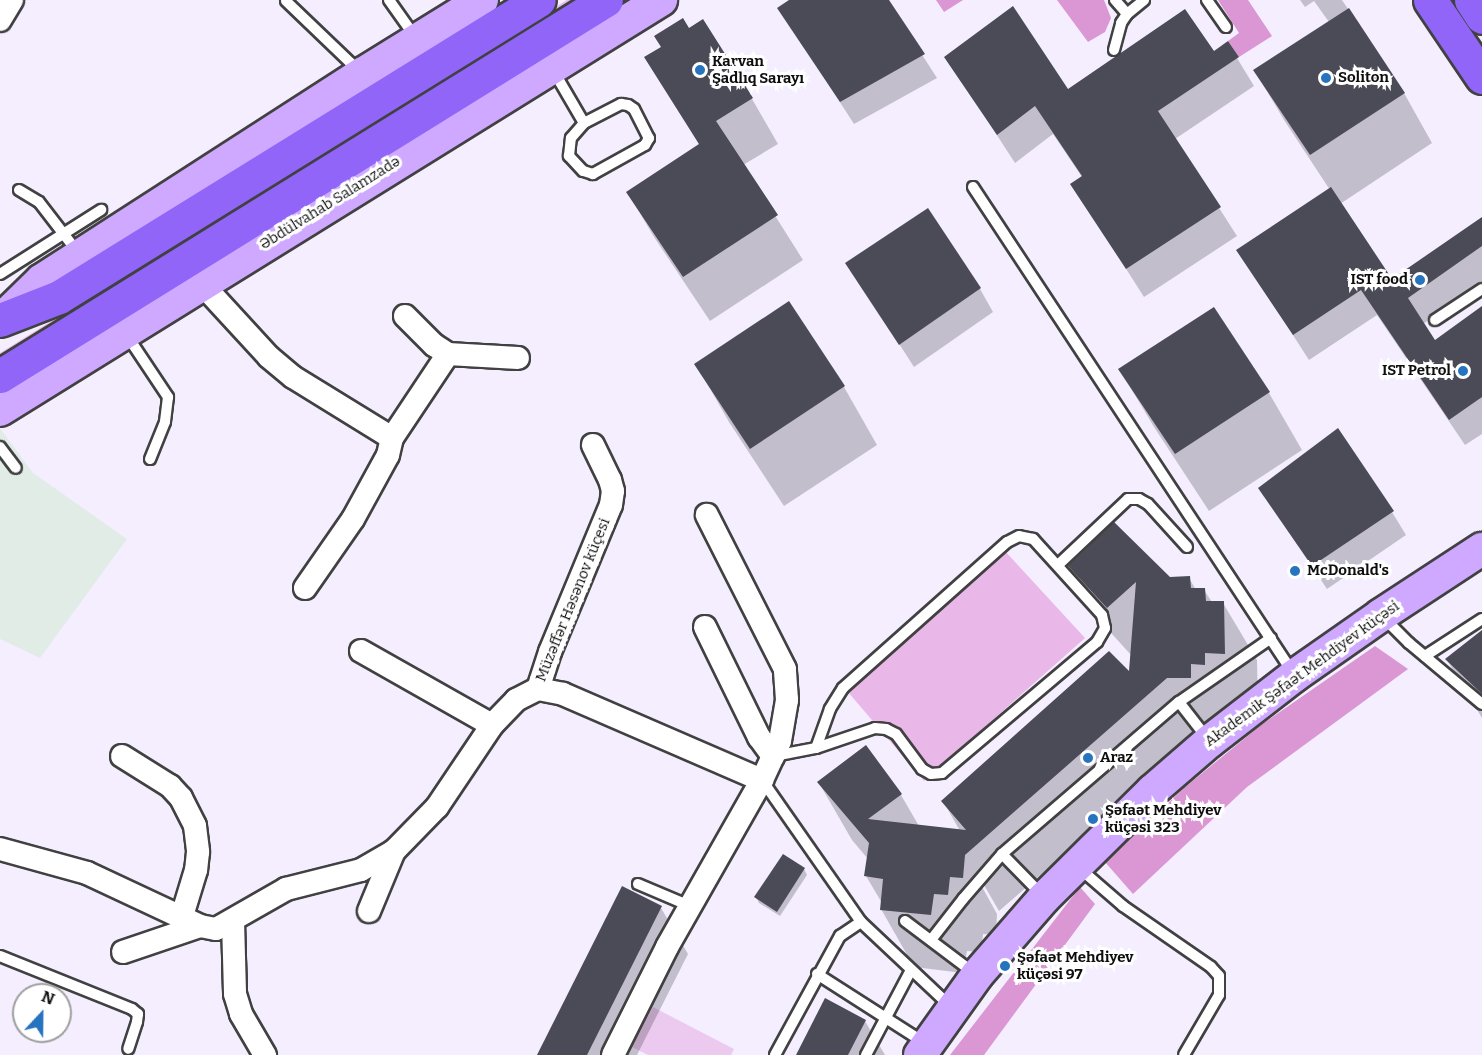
<!DOCTYPE html>
<meta charset="utf-8">
<style>
body{margin:0}
#map{position:relative;width:1482px;height:1055px;overflow:hidden;background:#f4eeff;font-family:Bitter,serif}
div>[style]{position:absolute}
.industrial>*{inset:0;background:#e2ece6}
.green>*{inset:0;background:#e9b8e8}
.forest>*{inset:0;background:#da97d4}
.pitch>*{inset:0;background:#eccaf0}
.shadow>*{inset:0;background:#0003}
.building>*{inset:0;background:#4a4b56}
.roads{filter:drop-shadow(2px 0 #414141) drop-shadow(-2px 0 #414141) drop-shadow(0 2px #414141) drop-shadow(0 -2px #414141)}
.service>*{height:10px;margin:-5px;padding:0 5px;transform-origin:5px;border-radius:5px;background:#fff}
.minor>*{height:22px;margin:-11px;padding:0 11px;transform-origin:11px;border-radius:11px;background:#fff}
.secondary>*{height:32px;margin:-16px;padding:0 16px;transform-origin:16px;border-radius:16px;background:#cea9ff}
.primary>*{height:33px;margin:-16.5px;padding:0 16.5px;transform-origin:16.5px;border-radius:16.5px;background:#9065f8}
.dots>*{width:16px;height:16px;translate:-50% -50%;box-sizing:border-box;border:3px solid #fff;border-radius:50%}
span{translate:-50% -50%;white-space:nowrap;text-align:center;line-height:1.15;-webkit-text-stroke:6px #fff;paint-order:stroke}
.poi-label{font-size:15px;color:#0e0e0e;font-weight:700}
.left{translate:0 -50%;text-align:left}
.right{translate:-100% -50%;text-align:right}
.street-label{font-size:15px;color:#0e0e0e}
.north{position:absolute;left:12px;top:983px;width:60px;height:60px;box-sizing:border-box;background:#fff;border:2px solid #9f9f9f;border-radius:50%;rotate:22deg;font-size:16px;font-weight:700;line-height:24px;text-align:center;color:#0e0e0e}
.north::after{content:'';display:block;margin:auto;width:21px;height:27px;background:#2673be;clip-path:polygon(50% 0,100% 100%,50% 72%,0 100%)}
</style>
<div id="map">
<div class="industrial">
<i style="clip-path:polygon(0 428px,33px 473px,127px 539px,40px 658px,0 639px)"></i>
</div>
<div class="green">
<i style="clip-path:polygon(567px 0,581px 0,0 360px,0 353px)"></i>
<i style="clip-path:polygon(1005px 551px,1085px 638px,924px 781px,848px 692px)"></i>
</div>
<div class="forest">
<i style="clip-path:polygon(936px 0,963px 0,944px 12px)"></i>
<i style="clip-path:polygon(1057px 0,1104px 0,1111px 18px,1105px 32px,1088px 42px)"></i>
<i style="clip-path:polygon(1218px 0,1248px 0,1272px 36px,1239px 57px,1228px 41px,1239px 33px)"></i>
<i style="clip-path:polygon(1375px 646px,1408px 669px,1247px 787px,1133px 894px,1105px 862px,1184px 788px,1261px 725px)"></i>
<i style="clip-path:polygon(1080px 887px,1095px 904px,984px 1055px,950px 1055px)"></i>
</div>
<div class="pitch">
<i style="clip-path:polygon(653px 1007px,734px 1049px,731px 1055px,648px 1055px,632px 1047px)"></i>
</div>
<div class="shadow">
<i style="clip-path:polygon(792px 0,887px 0,937px 78px,854px 124px,779px 8px)"></i>
<i style="clip-path:polygon(1300px 0,1342px 0,1404px 93px,1432px 143px,1340px 204px,1391px 281px,1482px 219px,1482px 283px,1423px 324px,1434px 342px,1482px 308px,1482px 434px,1465px 445px,1377px 315px,1309px 360px,1238px 250px,1330px 190px,1284px 120px,1255px 71px,1329px 22px,1314px 1px,1305px 7px)"></i>
<i style="clip-path:polygon(689px 30px,752px 99px,778px 144px,743px 165px,803px 260px,710px 321px,654px 237px,628px 193px,700px 146px,646px 57px)"></i>
<i style="clip-path:polygon(1214px 53px,1237px 58px,1254px 86px,1175px 139px,1237px 236px,1144px 297px,1072px 184px,1082px 177px,1053px 134px,1015px 163px,946px 57px,1068px 91px)"></i>
<i style="clip-path:polygon(847px 263px,980px 289px,993px 312px,914px 367px)"></i>
<i style="clip-path:polygon(788px 303px,844px 387px,877px 445px,784px 506px,729px 422px,696px 364px)"></i>
<i style="clip-path:polygon(1120px 370px,1269px 393px,1302px 450px,1209px 511px,1154px 427px)"></i>
<i style="clip-path:polygon(1260px 489px,1392px 512px,1406px 535px,1327px 589px)"></i>
<i style="clip-path:polygon(1070px 566px,1169px 578px,1189px 578px,1196px 590px,1204px 590px,1212px 602px,1223px 603px,1257px 660px,1258px 711px,1201px 735px,999px 911px,984px 885px,981px 885px,997px 914px,996px 935px,983px 934px,981px 952px,967px 951px,963px 973px,914px 967px,881px 909px,882px 903px,866px 876px,868px 859px,852px 840px,819px 783px,901px 795px,919px 826px,960px 831px,943px 801px,1130px 675px,1131px 655px,1103px 624px)"></i>
<i style="clip-path:polygon(1482px 632px,1482px 718px,1447px 660px)"></i>
<i style="clip-path:polygon(783px 856px,804px 869px,807px 875px,780px 916px,759px 903px,756px 897px)"></i>
<i style="clip-path:polygon(661px 908px,688px 954px,637px 1055px,539px 1055px)"></i>
<i style="clip-path:polygon(865px 1021px,885px 1055px,797px 1055px)"></i>
</div>
<div class="building">
<i style="clip-path:polygon(789px 0,889px 0,925px 54px,840px 102px,777px 8px)"></i>
<i style="clip-path:polygon(1013px 6px,1068px 89px,1185px 9px,1214px 51px,1228px 41px,1239px 57px,1158px 111px,1221px 207px,1126px 269px,1070px 184px,1082px 176px,1035px 106px,997px 135px,944px 57px)"></i>
<i style="clip-path:polygon(1349px 8px,1405px 93px,1310px 155px,1253px 70px)"></i>
<i style="clip-path:polygon(683px 18px,689px 28px,703px 19px,753px 98px,716px 121px,778px 215px,683px 277px,626px 192px,699px 144px,644px 57px,661px 47px,654px 36px)"></i>
<i style="clip-path:polygon(1331px 187px,1392px 279px,1482px 217px,1482px 246px,1408px 298px,1435px 340px,1482px 306px,1482px 397px,1449px 420px,1361px 290px,1293px 335px,1236px 250px)"></i>
<i style="clip-path:polygon(928px 208px,981px 288px,899px 345px,845px 263px)"></i>
<i style="clip-path:polygon(789px 301px,845px 386px,750px 449px,694px 364px)"></i>
<i style="clip-path:polygon(1214px 307px,1270px 392px,1175px 454px,1118px 369px)"></i>
<i style="clip-path:polygon(1338px 428px,1394px 511px,1312px 566px,1258px 488px)"></i>
<i style="clip-path:polygon(1114px 522px,1170px 577px,1190px 576px,1191px 588px,1205px 588px,1206px 601px,1224px 601px,1225px 654px,1205px 653px,1205px 665px,1191px 664px,1191px 678px,1167px 678px,965px 855px,963px 878px,950px 877px,948px 895px,934px 894px,931px 915px,880px 910px,883px 879px,864px 876px,869px 843px,817px 782px,866px 745px,902px 794px,868px 819px,966px 830px,941px 801px,1109px 651px,1129px 671px,1136px 582px,1107px 608px,1068px 566px)"></i>
<i style="clip-path:polygon(1482px 630px,1482px 694px,1445px 659px)"></i>
<i style="clip-path:polygon(783px 854px,805px 868px,777px 912px,754px 897px)"></i>
<i style="clip-path:polygon(622px 886px,662px 906px,587px 1055px,537px 1055px)"></i>
<i style="clip-path:polygon(825px 998px,866px 1020px,848px 1055px,796px 1055px)"></i>
</div>
<div class="roads">
<div class="service">
<i style="left:389px;top:0;width:47px;rotate:54.6deg"></i>
<i style="left:1115px;top:0;width:18px;rotate:49deg"></i>
<i style="left:1207px;top:0;width:33px;rotate:55deg"></i>
<i style="left:286px;top:1px;width:101px;rotate:43.8deg"></i>
<i style="left:1114px;top:50px;width:28px;rotate:-75deg"></i>
<i style="left:1121px;top:23px;width:11px;rotate:-56deg"></i>
<i style="left:1127px;top:14px;width:22px;rotate:-39deg"></i>
<i style="left:553px;top:70px;width:61px;rotate:59.7deg"></i>
<i style="left:584px;top:123px;width:42px;rotate:-27.2deg"></i>
<i style="left:621px;top:104px;width:7px;rotate:8deg"></i>
<i style="left:628px;top:105px;width:7px;rotate:34deg"></i>
<i style="left:634px;top:109px;width:33px;rotate:63deg"></i>
<i style="left:649px;top:138px;width:8px;rotate:120deg"></i>
<i style="left:645px;top:145px;width:60px;rotate:150.9deg"></i>
<i style="left:593px;top:174px;width:10px;rotate:-163deg"></i>
<i style="left:583px;top:171px;width:21px;rotate:-133deg"></i>
<i style="left:569px;top:156px;width:18px;rotate:-84deg"></i>
<i style="left:571px;top:138px;width:20px;rotate:-49deg"></i>
<i style="left:973px;top:187px;width:582px;rotate:56.64deg"></i>
<i style="left:19px;top:190px;width:23px;rotate:31deg"></i>
<i style="left:39px;top:202px;width:66px;rotate:52.4deg"></i>
<i style="left:0;top:274px;width:120px;rotate:-32.4deg"></i>
<i style="left:1435px;top:320px;width:56px;rotate:-33.4deg"></i>
<i style="left:126px;top:334px;width:76px;rotate:56.3deg"></i>
<i style="left:168px;top:397px;width:25px;rotate:97deg"></i>
<i style="left:165px;top:422px;width:40px;rotate:112deg"></i>
<i style="left:0;top:447px;width:26px;rotate:53deg"></i>
<i style="left:1058px;top:565px;width:96px;rotate:-43.3deg"></i>
<i style="left:1128px;top:499px;width:11px"></i>
<i style="left:1139px;top:499px;width:10px;rotate:29deg"></i>
<i style="left:1148px;top:504px;width:58px;rotate:47.8deg"></i>
<i style="left:1383px;top:617px;width:37px;rotate:45deg"></i>
<i style="left:1409px;top:643px;width:95px;rotate:39.9deg"></i>
<i style="left:1425px;top:656px;width:68px;rotate:-33deg"></i>
<i style="left:1179px;top:702px;width:46px;rotate:52.1deg"></i>
<i style="left:774px;top:756px;width:43px;rotate:-10.8deg"></i>
<i style="left:816px;top:748px;width:62px;rotate:-18.7deg"></i>
<i style="left:875px;top:728px;width:11px;rotate:5deg"></i>
<i style="left:886px;top:729px;width:11px;rotate:27deg"></i>
<i style="left:896px;top:734px;width:44px;rotate:53.4deg"></i>
<i style="left:922px;top:769px;width:10px;rotate:29deg"></i>
<i style="left:931px;top:774px;width:11px;rotate:-5deg"></i>
<i style="left:942px;top:773px;width:203px;rotate:-40.2deg"></i>
<i style="left:1097px;top:642px;width:16px;rotate:-60deg"></i>
<i style="left:1105px;top:628px;width:13px;rotate:-103deg"></i>
<i style="left:1102px;top:615px;width:103px;rotate:-132.2deg"></i>
<i style="left:1033px;top:539px;width:14px;rotate:-168deg"></i>
<i style="left:1019px;top:536px;width:13px;rotate:153deg"></i>
<i style="left:1007px;top:542px;width:220px;rotate:138.3deg"></i>
<i style="left:843px;top:688px;width:25px;rotate:122deg"></i>
<i style="left:830px;top:709px;width:41px;rotate:109.7deg"></i>
<i style="left:762px;top:780px;width:173px;rotate:55.1deg"></i>
<i style="left:861px;top:922px;width:122px;rotate:43.3deg"></i>
<i style="left:1002px;top:854px;width:57px;rotate:45.7deg"></i>
<i style="left:1078px;top:867px;width:60px;rotate:40.9deg"></i>
<i style="left:1123px;top:906px;width:107px;rotate:34.7deg"></i>
<i style="left:1211px;top:967px;width:12px;rotate:48deg"></i>
<i style="left:1219px;top:976px;width:19px;rotate:90deg"></i>
<i style="left:1219px;top:995px;width:69px;rotate:120.3deg"></i>
<i style="left:638px;top:884px;width:56px;rotate:22.9deg"></i>
<i style="left:905px;top:921px;width:86px;rotate:37deg"></i>
<i style="left:931px;top:940px;width:52px;rotate:-52deg"></i>
<i style="left:963px;top:899px;width:60px;rotate:-49.1deg"></i>
<i style="left:1002px;top:854px;width:233px;rotate:-40.7deg"></i>
<i style="left:1179px;top:702px;width:112px;rotate:-34.8deg"></i>
<i style="left:0;top:956px;width:142px;rotate:21.9deg"></i>
<i style="left:132px;top:1009px;width:8px;rotate:40deg"></i>
<i style="left:138px;top:1014px;width:8px;rotate:97deg"></i>
<i style="left:137px;top:1022px;width:28px;rotate:108deg"></i>
<i style="left:817px;top:974px;width:128px;rotate:32.6deg"></i>
<i style="left:775px;top:1055px;width:136px;rotate:-61.4deg"></i>
<i style="left:840px;top:936px;width:25px;rotate:-34deg"></i>
<i style="left:866px;top:1055px;width:96px;rotate:-62.1deg"></i>
</div>
<div class="minor">
<i style="left:0;top:20px;width:23px;rotate:-59deg"></i>
<i style="left:201px;top:283px;width:100px;rotate:47.4deg"></i>
<i style="left:269px;top:357px;width:31px;rotate:40deg"></i>
<i style="left:293px;top:377px;width:116px;rotate:31.6deg"></i>
<i style="left:392px;top:438px;width:101px;rotate:-56.3deg"></i>
<i style="left:448px;top:354px;width:17px;rotate:-147deg"></i>
<i style="left:434px;top:345px;width:41px;rotate:-135deg"></i>
<i style="left:448px;top:354px;width:70px;rotate:3.3deg"></i>
<i style="left:305px;top:588px;width:84px;rotate:-55.2deg"></i>
<i style="left:353px;top:519px;width:73px;rotate:-61.3deg"></i>
<i style="left:388px;top:455px;width:17px;rotate:-77deg"></i>
<i style="left:705px;top:627px;width:123px;rotate:63.9deg"></i>
<i style="left:759px;top:737px;width:24px;rotate:54deg"></i>
<i style="left:361px;top:651px;width:150px;rotate:29.5deg"></i>
<i style="left:538px;top:689px;width:25px;rotate:11deg"></i>
<i style="left:563px;top:694px;width:217px;rotate:23.4deg"></i>
<i style="left:122px;top:756px;width:57px;rotate:32deg"></i>
<i style="left:170px;top:786px;width:16px;rotate:47deg"></i>
<i style="left:181px;top:798px;width:31px;rotate:63deg"></i>
<i style="left:195px;top:826px;width:26px;rotate:83deg"></i>
<i style="left:198px;top:852px;width:18px;rotate:96deg"></i>
<i style="left:196px;top:870px;width:48px;rotate:106.9deg"></i>
<i style="left:0;top:849px;width:90px;rotate:15.4deg"></i>
<i style="left:87px;top:873px;width:125px;rotate:25.1deg"></i>
<i style="left:200px;top:926px;width:16px;rotate:11deg"></i>
<i style="left:216px;top:929px;width:81px;rotate:-29.7deg"></i>
<i style="left:286px;top:889px;width:77px;rotate:-14.2deg"></i>
<i style="left:361px;top:870px;width:38px;rotate:-30deg"></i>
<i style="left:394px;top:851px;width:62px;rotate:-45.7deg"></i>
<i style="left:437px;top:807px;width:99px;rotate:-56.1deg"></i>
<i style="left:492px;top:725px;width:35px;rotate:-46deg"></i>
<i style="left:516px;top:700px;width:25px;rotate:-27deg"></i>
<i style="left:538px;top:689px;width:39px;rotate:-72deg"></i>
<i style="left:550px;top:652px;width:159px;rotate:-67.5deg"></i>
<i style="left:611px;top:505px;width:14px;rotate:-82deg"></i>
<i style="left:613px;top:491px;width:11px;rotate:-105deg"></i>
<i style="left:610px;top:480px;width:39px;rotate:-116deg"></i>
<i style="left:369px;top:911px;width:65px;rotate:-67.4deg"></i>
<i style="left:233px;top:921px;width:73px;rotate:88.4deg"></i>
<i style="left:235px;top:994px;width:21px;rotate:73deg"></i>
<i style="left:241px;top:1014px;width:48px;rotate:59.7deg"></i>
<i style="left:123px;top:952px;width:81px;rotate:-18.7deg"></i>
<i style="left:613px;top:1055px;width:121px;rotate:-63.4deg"></i>
<i style="left:667px;top:947px;width:192px;rotate:-60.4deg"></i>
<i style="left:762px;top:780px;width:43px;rotate:-65.2deg"></i>
<i style="left:780px;top:741px;width:42px;rotate:-80.3deg"></i>
<i style="left:787px;top:700px;width:31px;rotate:-94deg"></i>
<i style="left:785px;top:669px;width:173px;rotate:-116.9deg"></i>
</div>
<div class="secondary">
<i style="left:3px;top:318px;width:54px;rotate:-44.3deg"></i>
<i style="left:42px;top:280px;width:381px;rotate:-32.8deg"></i>
<i style="left:362px;top:74px;width:141px;rotate:-31.7deg"></i>
<i style="left:0;top:410px;width:778px;rotate:-31.81deg"></i>
<i style="left:920px;top:1055px;width:98px;rotate:-54.5deg"></i>
<i style="left:977px;top:975px;width:102px;rotate:-49deg"></i>
<i style="left:1044px;top:898px;width:152px;rotate:-44.7deg"></i>
<i style="left:1152px;top:791px;width:77px;rotate:-40.8deg"></i>
<i style="left:1210px;top:741px;width:106px;rotate:-37.7deg"></i>
<i style="left:1294px;top:676px;width:106px;rotate:-35deg"></i>
<i style="left:1381px;top:615px;width:121px;rotate:-33.2deg"></i>
</div>
<div class="primary">
<i style="left:1430px;top:0;width:93px;rotate:56deg"></i>
<i style="left:1471px;top:0;width:20px;rotate:57deg"></i>
<i style="left:0;top:320px;width:63px;rotate:-21.3deg"></i>
<i style="left:59px;top:297px;width:564px;rotate:-31.75deg"></i>
<i style="left:0;top:376px;width:713px;rotate:-31.82deg"></i>
</div>
</div>
<div class="dots">
<i style="left:700px;top:70px;background:#2673be"></i>
<i style="left:1326px;top:78px;background:#2673be"></i>
<i style="left:1420px;top:280px;background:#2673be"></i>
<i style="left:1463px;top:371px;background:#2673be"></i>
<i style="left:1295px;top:571px;background:#2673be"></i>
<i style="left:1088px;top:758px;background:#2673be"></i>
<i style="left:1093px;top:819px;background:#2673be"></i>
<i style="left:1005px;top:966px;background:#2673be"></i>
</div>
<div class="poi-label">
<span class="left" style="left:712px;top:70px">Karvan<br>Şadlıq Sarayı</span>
<span class="left" style="left:1338px;top:78px">Soliton</span>
<span class="right" style="left:1408px;top:280px">IST food</span>
<span class="right" style="left:1451px;top:371px">IST Petrol</span>
<span class="left" style="left:1307px;top:571px">McDonald's</span>
<span class="left" style="left:1100px;top:758px">Araz</span>
<span class="left" style="left:1105px;top:819px">Şəfaət Mehdiyev<br>küçəsi 323</span>
<span class="left" style="left:1017px;top:966px">Şəfaət Mehdiyev<br>küçəsi 97</span>
</div>
<div class="street-label">
<span style="left:330px;top:203px;rotate:-32deg">Əbdülvahab Salamzadə</span>
<span style="left:573px;top:600px;rotate:-68deg">Müzəffər Həsənov küçesi</span>
<span style="left:1302px;top:674px;rotate:-36deg">Akademik Şəfaət Mehdiyev küçəsi</span>
</div>
<div class="north">N</div>
</div>
